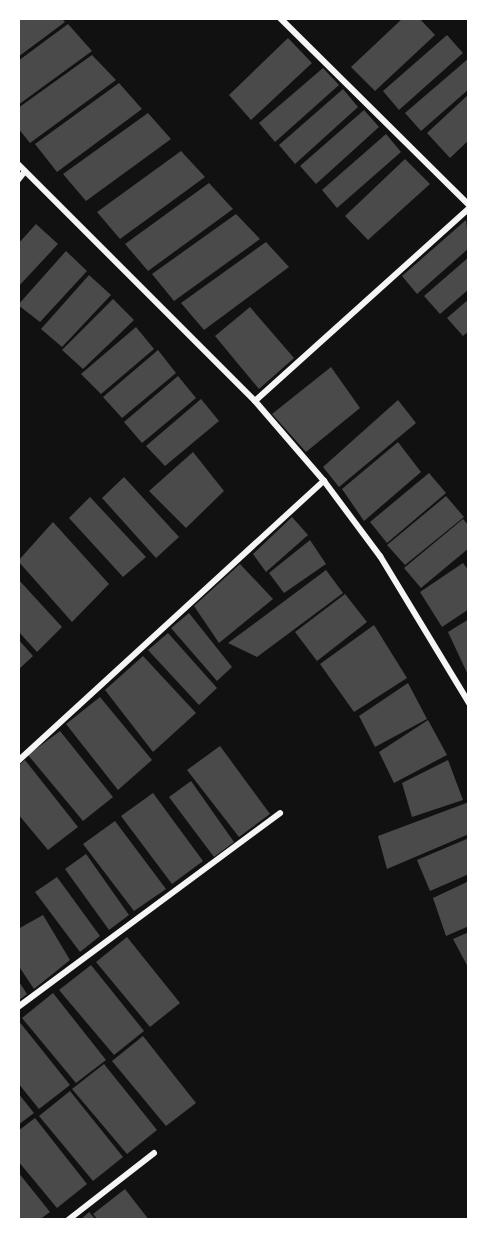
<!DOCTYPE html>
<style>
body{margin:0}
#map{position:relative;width:487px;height:1238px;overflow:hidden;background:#111;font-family:Figtree,sans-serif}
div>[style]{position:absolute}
.building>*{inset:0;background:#4a4a4a}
.minor>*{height:6px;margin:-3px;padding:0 3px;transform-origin:3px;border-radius:3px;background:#f5f5f5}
span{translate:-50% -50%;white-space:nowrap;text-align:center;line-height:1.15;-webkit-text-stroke:4.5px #fff;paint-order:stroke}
.frame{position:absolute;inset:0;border:20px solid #fff;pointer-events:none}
</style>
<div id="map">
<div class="building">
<i style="clip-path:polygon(18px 18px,61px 18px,65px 22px,18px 57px)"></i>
<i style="clip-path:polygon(403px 18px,419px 18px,435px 35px,375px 91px,351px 67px)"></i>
<i style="clip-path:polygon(68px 24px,92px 51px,18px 105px,18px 61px)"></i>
<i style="clip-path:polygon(447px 35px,463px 53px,399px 110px,383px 91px)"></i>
<i style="clip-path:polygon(288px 38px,312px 63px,251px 120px,229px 95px)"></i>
<i style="clip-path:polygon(92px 55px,116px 80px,30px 143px,18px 128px,18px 108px)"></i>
<i style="clip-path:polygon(469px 58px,469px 89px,421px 131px,405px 113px)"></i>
<i style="clip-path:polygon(323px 68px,339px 85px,275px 142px,259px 123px)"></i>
<i style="clip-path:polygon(119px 83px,142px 109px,57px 172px,35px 144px)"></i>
<i style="clip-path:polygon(343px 89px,358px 107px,295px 164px,279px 145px)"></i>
<i style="clip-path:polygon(469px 94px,469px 140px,450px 158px,427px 133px)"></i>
<i style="clip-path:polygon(364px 110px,379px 127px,316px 184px,300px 166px)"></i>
<i style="clip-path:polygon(148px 113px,171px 139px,86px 201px,63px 174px)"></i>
<i style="clip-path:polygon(386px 134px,401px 152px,337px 208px,322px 190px)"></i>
<i style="clip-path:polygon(181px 151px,205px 177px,120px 239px,97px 212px)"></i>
<i style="clip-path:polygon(405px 159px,430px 184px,368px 240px,345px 216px)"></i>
<i style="clip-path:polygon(209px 183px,233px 209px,148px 271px,125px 244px)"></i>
<i style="clip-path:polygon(236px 214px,260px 239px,174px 301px,152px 274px)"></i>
<i style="clip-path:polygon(466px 220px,469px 248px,417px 294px,402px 276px)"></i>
<i style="clip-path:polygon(36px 224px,58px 244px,18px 287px,18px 244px)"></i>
<i style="clip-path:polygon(266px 242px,289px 267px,204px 330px,181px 303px)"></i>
<i style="clip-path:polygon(66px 251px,87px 271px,40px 322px,18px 305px)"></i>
<i style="clip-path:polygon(469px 257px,469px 289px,440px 314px,424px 296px)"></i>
<i style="clip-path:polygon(89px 275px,111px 295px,62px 347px,41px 329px)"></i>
<i style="clip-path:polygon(113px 299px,134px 320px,83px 369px,62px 350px)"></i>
<i style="clip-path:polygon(469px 299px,469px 331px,463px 336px,447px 318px)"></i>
<i style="clip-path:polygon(250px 307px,294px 358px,259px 389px,215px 336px)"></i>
<i style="clip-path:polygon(136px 327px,154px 349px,101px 394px,81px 374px)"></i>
<i style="clip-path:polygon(158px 350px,176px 373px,122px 418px,103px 397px)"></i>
<i style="clip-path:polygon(331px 367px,360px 408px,306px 452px,272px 414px)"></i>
<i style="clip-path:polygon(178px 376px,196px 398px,142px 443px,124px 422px)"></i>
<i style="clip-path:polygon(201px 399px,219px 421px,165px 466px,146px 446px)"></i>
<i style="clip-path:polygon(398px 400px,416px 423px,339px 487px,323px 467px)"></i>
<i style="clip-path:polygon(398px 442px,421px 472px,364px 521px,342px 489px)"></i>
<i style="clip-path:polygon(193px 452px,224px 491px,186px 528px,149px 491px)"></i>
<i style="clip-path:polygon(429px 473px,446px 493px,387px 543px,370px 522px)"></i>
<i style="clip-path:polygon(124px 477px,179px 537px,156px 558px,102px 498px)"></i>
<i style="clip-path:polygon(446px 496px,464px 517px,405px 565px,387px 545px)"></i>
<i style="clip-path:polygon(90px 497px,146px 557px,123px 577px,69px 518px)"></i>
<i style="clip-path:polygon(292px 517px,308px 535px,266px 572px,253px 554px)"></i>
<i style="clip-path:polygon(463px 519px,469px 526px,469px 548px,421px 588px,404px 568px)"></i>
<i style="clip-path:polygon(53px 522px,109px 584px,72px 622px,18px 561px)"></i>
<i style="clip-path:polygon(310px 540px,326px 564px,284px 593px,269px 573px)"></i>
<i style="clip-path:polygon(463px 563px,469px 571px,469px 609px,442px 627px,420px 592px)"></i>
<i style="clip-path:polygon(240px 564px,273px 599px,219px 643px,194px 606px)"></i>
<i style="clip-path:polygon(326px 570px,343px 593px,257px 657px,228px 643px)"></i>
<i style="clip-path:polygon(18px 579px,62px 627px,37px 652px,18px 631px)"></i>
<i style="clip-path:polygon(345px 594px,367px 622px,317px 661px,295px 632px)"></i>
<i style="clip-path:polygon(189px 613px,232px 667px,217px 681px,171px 628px)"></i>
<i style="clip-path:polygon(469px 619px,469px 677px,448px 632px)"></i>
<i style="clip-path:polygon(374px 625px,407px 678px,354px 712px,320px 664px)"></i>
<i style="clip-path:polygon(168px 633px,217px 688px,199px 705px,148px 650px)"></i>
<i style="clip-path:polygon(18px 639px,33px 656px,18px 670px)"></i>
<i style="clip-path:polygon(143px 656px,196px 713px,153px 752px,105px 690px)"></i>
<i style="clip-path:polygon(408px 683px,427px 719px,375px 747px,359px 716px)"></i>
<i style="clip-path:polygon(100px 697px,152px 760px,118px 790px,66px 724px)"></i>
<i style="clip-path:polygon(428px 720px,447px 755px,394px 783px,379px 752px)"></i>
<i style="clip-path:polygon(60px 731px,113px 797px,83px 821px,28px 755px)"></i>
<i style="clip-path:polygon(220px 746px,270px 814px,239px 837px,187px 770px)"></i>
<i style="clip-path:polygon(25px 760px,78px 827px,48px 850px,18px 814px,18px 766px)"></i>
<i style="clip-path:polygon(448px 760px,463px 800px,412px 817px,402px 783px)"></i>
<i style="clip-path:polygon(191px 781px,234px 842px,214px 857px,169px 797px)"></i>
<i style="clip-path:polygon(153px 793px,203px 861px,172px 884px,121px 816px)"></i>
<i style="clip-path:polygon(469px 802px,469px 834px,387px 869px,378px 836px)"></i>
<i style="clip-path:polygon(115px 821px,166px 889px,134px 911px,83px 844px)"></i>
<i style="clip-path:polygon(469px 838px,469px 874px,430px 891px,417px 860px)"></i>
<i style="clip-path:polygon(86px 854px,129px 915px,109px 930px,65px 869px)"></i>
<i style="clip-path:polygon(57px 877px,100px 936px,80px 952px,35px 892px)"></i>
<i style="clip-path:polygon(469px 881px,469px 926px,446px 936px,433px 898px)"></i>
<i style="clip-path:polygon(43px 915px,70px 960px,34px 989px,18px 965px,18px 929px)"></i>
<i style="clip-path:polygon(469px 932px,469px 969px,453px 939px)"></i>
<i style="clip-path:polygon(127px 937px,180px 1003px,150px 1027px,96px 962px)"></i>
<i style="clip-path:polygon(91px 965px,144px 1031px,114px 1055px,59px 990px)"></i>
<i style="clip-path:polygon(18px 980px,27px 994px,18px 1001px)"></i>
<i style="clip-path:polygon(53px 993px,106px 1060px,76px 1083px,22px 1018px)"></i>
<i style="clip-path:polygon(18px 1020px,70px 1085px,39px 1109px,18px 1083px)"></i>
<i style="clip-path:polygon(143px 1036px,196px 1103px,166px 1126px,112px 1061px)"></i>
<i style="clip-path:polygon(104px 1064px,157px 1130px,127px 1154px,72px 1089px)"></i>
<i style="clip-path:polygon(70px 1091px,123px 1157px,93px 1181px,39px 1116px)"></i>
<i style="clip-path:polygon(18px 1093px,34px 1113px,18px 1125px)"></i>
<i style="clip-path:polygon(35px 1118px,87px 1184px,57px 1208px,18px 1161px,18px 1131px)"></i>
<i style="clip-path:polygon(18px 1172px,50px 1212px,39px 1220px,18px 1220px)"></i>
<i style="clip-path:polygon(125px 1189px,149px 1220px,98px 1220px,93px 1214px)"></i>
<i style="clip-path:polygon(89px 1212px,96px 1220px,80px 1220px)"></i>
</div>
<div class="minor">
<i style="left:280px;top:18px;width:266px;rotate:44.7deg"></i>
<i style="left:18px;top:164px;width:335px;rotate:45deg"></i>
<i style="left:255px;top:401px;width:106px;rotate:49.2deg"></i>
<i style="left:324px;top:481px;width:94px;rotate:53.3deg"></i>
<i style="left:380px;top:556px;width:172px;rotate:58.8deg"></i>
<i style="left:18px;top:180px;width:11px;rotate:-52deg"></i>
<i style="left:255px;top:401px;width:288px;rotate:-42deg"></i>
<i style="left:18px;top:761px;width:415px;rotate:-42.5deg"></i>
<i style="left:18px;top:1007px;width:326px;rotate:-36.5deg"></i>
<i style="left:68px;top:1220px;width:109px;rotate:-37.9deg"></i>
</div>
<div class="frame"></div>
</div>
